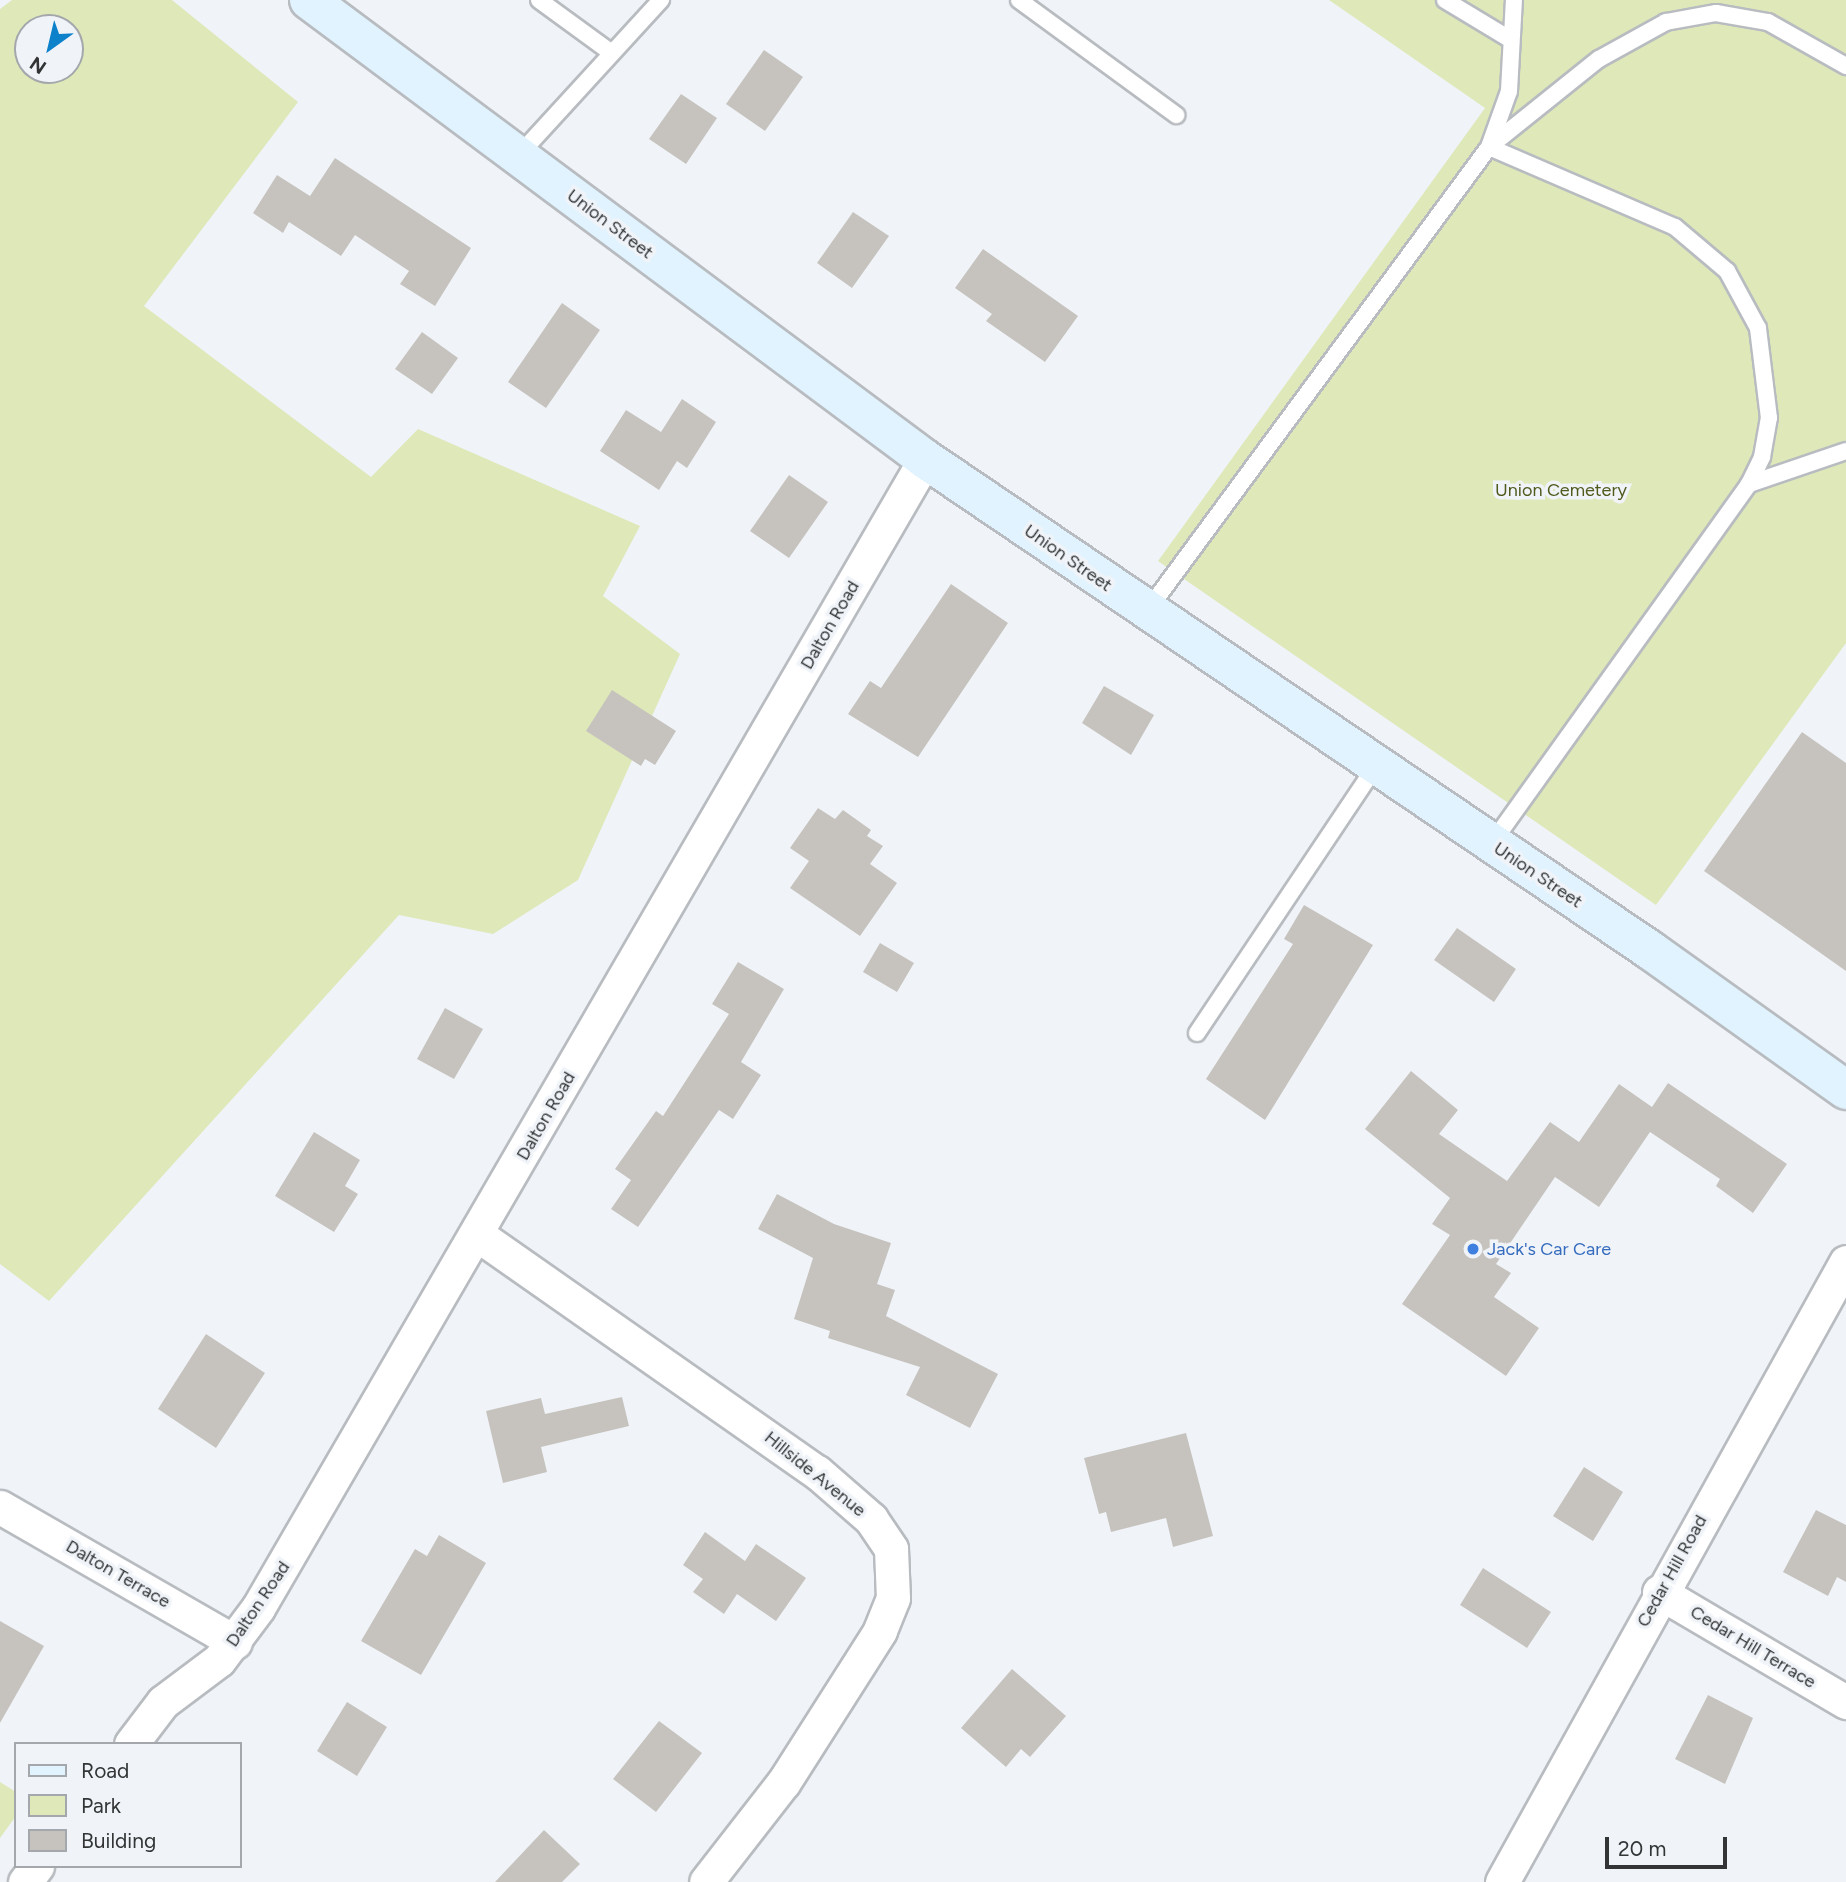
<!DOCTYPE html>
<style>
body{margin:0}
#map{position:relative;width:1846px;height:1882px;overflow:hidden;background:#f0f4f9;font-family:Figtree,sans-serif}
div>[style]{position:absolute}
.green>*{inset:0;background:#dee8b9}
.building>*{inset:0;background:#c6c3be}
.roads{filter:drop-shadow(2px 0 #b8bcc0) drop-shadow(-2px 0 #b8bcc0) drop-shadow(0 2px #b8bcc0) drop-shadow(0 -2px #b8bcc0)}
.lane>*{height:16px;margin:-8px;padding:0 8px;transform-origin:8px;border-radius:8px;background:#fff}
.street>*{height:33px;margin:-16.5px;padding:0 16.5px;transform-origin:16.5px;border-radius:16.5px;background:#fff}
.secondary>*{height:38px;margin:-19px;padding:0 19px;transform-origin:19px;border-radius:19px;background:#e0f3fe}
.dots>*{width:19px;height:19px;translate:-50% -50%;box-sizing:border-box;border:4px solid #f0f4f9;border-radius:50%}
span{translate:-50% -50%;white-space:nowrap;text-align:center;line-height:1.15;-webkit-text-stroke:7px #f0f4f9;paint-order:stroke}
.street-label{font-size:18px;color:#323435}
.park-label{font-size:18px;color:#505a1c}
.shop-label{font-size:18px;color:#366cbe}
.left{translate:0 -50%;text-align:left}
.legend{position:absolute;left:14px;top:1742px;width:228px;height:126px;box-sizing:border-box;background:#f0f4f9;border:2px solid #a4a7ab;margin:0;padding:9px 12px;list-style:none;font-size:21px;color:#323435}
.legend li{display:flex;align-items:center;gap:14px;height:35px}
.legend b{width:35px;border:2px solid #a4a7ab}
.north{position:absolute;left:14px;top:14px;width:70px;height:70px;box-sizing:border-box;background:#f0f4f9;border:2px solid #a4a7ab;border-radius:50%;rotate:214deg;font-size:19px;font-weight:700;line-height:28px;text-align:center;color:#323435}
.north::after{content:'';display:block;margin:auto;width:24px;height:32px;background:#0d81ca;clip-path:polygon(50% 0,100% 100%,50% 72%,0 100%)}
.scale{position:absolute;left:1605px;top:1837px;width:122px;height:32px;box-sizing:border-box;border:4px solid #323435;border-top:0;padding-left:9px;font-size:21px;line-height:24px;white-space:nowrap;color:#323435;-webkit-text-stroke:5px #f0f4f9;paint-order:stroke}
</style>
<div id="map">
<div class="green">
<i style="clip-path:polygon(evenodd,12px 0,172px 0,298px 102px,144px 306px,371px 477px,418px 429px,640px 526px,603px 596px,680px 654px,578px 880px,493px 934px,399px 915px,49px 1301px,0 1264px,0 9px,12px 0,28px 28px,70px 28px,70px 70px,28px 70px,28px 28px)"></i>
<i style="clip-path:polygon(1329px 0,1846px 0,1846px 643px,1656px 905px,1158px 561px,1485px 108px)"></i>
<i style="clip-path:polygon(0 1782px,16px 1792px,16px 1816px,0 1838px)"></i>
</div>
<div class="building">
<i style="clip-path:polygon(764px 50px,803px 77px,765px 131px,726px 104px)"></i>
<i style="clip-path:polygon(681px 94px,717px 118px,686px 164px,649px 139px)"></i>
<i style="clip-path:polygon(335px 158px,471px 248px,435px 306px,400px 284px,409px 271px,355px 235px,341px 256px,289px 222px,283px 233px,253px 213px,277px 175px,310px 196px)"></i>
<i style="clip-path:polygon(853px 212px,889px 236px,852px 288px,817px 263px)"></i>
<i style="clip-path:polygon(983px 249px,1078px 316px,1045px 362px,986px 321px,992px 314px,955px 288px)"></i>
<i style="clip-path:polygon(562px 303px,600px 330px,546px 408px,508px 382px)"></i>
<i style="clip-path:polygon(422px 332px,458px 358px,432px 394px,395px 369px)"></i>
<i style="clip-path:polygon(682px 399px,716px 422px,687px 468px,677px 461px,659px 490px,600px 451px,626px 410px,661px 432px)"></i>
<i style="clip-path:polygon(789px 475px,828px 502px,789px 558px,750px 531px)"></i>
<i style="clip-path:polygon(951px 584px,1008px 623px,918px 757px,848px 714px,870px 681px,881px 688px)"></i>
<i style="clip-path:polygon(1104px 686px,1154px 715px,1131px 755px,1082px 723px)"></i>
<i style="clip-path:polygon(612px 690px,676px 731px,655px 765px,645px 759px,641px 766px,586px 731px)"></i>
<i style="clip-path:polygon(1802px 732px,1846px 763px,1846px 971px,1704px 871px)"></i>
<i style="clip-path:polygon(818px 808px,835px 819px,843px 810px,871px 830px,867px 836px,883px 846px,870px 864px,897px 883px,860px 936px,790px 888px,809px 861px,790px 848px)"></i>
<i style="clip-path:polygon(1304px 905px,1373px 945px,1265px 1120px,1206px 1079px,1293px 944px,1284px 939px)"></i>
<i style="clip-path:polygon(1457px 928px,1516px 969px,1494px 1002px,1434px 960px)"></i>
<i style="clip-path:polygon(880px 943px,914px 963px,897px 992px,863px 972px)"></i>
<i style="clip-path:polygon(738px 962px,784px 989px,741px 1062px,761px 1075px,733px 1119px,719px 1110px,638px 1227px,611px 1209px,631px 1180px,615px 1169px,656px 1111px,663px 1116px,729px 1014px,712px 1004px)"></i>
<i style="clip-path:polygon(445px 1008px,483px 1029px,454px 1079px,417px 1059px)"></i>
<i style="clip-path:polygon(1411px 1071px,1458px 1110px,1439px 1134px,1507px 1181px,1550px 1122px,1579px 1142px,1619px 1084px,1652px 1107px,1668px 1083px,1787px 1164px,1753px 1213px,1716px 1186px,1720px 1179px,1650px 1132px,1599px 1207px,1555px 1177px,1496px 1264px,1511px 1273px,1494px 1297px,1539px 1328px,1506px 1376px,1402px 1304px,1450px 1235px,1432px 1224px,1450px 1198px,1365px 1129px)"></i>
<i style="clip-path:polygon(314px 1132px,360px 1160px,345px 1186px,358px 1194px,334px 1232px,275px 1196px)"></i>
<i style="clip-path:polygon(777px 1194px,834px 1224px,891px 1243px,877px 1284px,895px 1290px,886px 1316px,998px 1374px,970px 1428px,906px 1395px,920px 1367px,828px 1338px,830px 1331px,794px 1319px,813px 1258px,758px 1229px)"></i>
<i style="clip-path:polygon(206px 1334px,265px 1373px,216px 1448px,158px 1409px)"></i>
<i style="clip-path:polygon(622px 1397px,629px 1426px,541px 1447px,547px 1472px,503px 1483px,486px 1411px,541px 1398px,545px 1414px)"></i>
<i style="clip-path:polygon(1186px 1433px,1213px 1536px,1173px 1547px,1166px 1518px,1111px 1532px,1106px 1512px,1099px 1514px,1084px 1458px)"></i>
<i style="clip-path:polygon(1584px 1467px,1623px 1492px,1593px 1541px,1553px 1516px)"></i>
<i style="clip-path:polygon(1816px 1510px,1846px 1525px,1846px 1582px,1837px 1577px,1828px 1596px,1783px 1572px)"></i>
<i style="clip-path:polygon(705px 1532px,745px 1561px,756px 1544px,806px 1578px,776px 1621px,737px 1594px,724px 1614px,693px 1592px,703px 1579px,683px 1565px)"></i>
<i style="clip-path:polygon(439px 1535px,486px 1563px,421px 1675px,361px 1641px,415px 1549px,427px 1556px)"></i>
<i style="clip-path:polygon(1483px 1568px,1551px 1612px,1527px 1648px,1460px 1605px)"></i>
<i style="clip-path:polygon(0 1621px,44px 1646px,0 1723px)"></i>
<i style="clip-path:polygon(1012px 1669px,1066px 1716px,1030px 1757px,1021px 1749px,1006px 1767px,961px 1728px)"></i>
<i style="clip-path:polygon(1708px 1695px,1753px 1718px,1725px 1784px,1675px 1759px)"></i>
<i style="clip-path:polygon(347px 1702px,387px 1727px,357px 1776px,317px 1751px)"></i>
<i style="clip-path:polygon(659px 1721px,702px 1753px,656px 1812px,613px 1779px)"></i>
<i style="clip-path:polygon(544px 1830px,580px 1864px,562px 1882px,495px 1882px)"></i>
</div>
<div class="roads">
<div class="lane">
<i style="left:539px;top:0;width:87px;rotate:36.1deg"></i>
<i style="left:1019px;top:0;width:195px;rotate:36.2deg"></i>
<i style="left:1445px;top:0;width:74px;rotate:31.1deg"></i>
<i style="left:518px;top:156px;width:212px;rotate:-47.5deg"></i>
<i style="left:1749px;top:484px;width:102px;rotate:-18.8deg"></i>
<i style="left:1147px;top:611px;width:576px;rotate:-53.61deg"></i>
<i style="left:1489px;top:147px;width:141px;rotate:-38.7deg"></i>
<i style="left:1599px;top:59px;width:77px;rotate:-28.9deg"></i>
<i style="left:1666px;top:22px;width:51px;rotate:-10.2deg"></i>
<i style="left:1716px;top:13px;width:53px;rotate:9.8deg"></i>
<i style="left:1768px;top:22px;width:90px;rotate:29.4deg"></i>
<i style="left:1492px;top:843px;width:442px;rotate:-54.4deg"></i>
<i style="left:1749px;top:484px;width:30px;rotate:-64deg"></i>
<i style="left:1762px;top:457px;width:40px;rotate:-80deg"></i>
<i style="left:1769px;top:418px;width:91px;rotate:-97deg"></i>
<i style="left:1758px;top:328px;width:65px;rotate:-118.5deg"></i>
<i style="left:1727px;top:271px;width:68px;rotate:-139.8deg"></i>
<i style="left:1675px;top:227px;width:202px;rotate:-156.7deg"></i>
<i style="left:1489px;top:147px;width:59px;rotate:-70.3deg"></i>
<i style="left:1509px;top:91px;width:91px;rotate:-86.9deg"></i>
<i style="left:1197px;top:1033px;width:320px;rotate:-56.2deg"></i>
</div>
<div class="street">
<i style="left:478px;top:1235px;width:414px;rotate:35deg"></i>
<i style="left:817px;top:1472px;width:72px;rotate:41deg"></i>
<i style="left:871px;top:1519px;width:36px;rotate:56deg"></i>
<i style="left:891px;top:1549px;width:49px;rotate:87.7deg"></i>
<i style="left:893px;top:1598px;width:35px;rotate:112deg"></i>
<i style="left:880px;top:1631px;width:180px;rotate:122.5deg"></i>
<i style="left:783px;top:1783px;width:125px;rotate:127.9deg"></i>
<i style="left:0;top:1507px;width:271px;rotate:29.9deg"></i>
<i style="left:1659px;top:1592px;width:217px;rotate:30.5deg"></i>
<i style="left:131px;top:1744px;width:53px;rotate:-52.7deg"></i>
<i style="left:163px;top:1702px;width:70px;rotate:-36.9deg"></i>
<i style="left:219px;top:1660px;width:65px;rotate:-53.1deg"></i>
<i style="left:258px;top:1608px;width:1329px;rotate:-59.86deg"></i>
<i style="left:25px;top:1882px;width:20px;rotate:-53deg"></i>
<i style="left:1502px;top:1882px;width:709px;rotate:-60.98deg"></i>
</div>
<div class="secondary">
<i style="left:309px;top:0;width:768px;rotate:36.69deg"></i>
<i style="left:925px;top:459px;width:876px;rotate:34.11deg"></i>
<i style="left:1650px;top:950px;width:241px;rotate:35.5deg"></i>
</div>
</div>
<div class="dots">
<i style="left:1473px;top:1249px;background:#3f7fe0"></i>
</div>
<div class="street-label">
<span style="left:610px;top:224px;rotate:37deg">Union Street</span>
<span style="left:1068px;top:558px;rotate:35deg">Union Street</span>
<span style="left:830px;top:625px;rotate:-60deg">Dalton Road</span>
<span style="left:1538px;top:875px;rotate:34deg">Union Street</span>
<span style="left:546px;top:1116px;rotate:-60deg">Dalton Road</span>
<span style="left:815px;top:1474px;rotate:39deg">Hillside Avenue</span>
<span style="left:1672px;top:1571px;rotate:-61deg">Cedar Hill Road</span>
<span style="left:118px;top:1574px;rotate:30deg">Dalton Terrace</span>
<span style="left:258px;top:1604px;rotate:-56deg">Dalton Road</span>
<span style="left:1753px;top:1647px;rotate:31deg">Cedar Hill Terrace</span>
</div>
<div class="park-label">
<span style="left:1561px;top:490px">Union Cemetery</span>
</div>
<div class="shop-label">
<span class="left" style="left:1487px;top:1249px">Jack's Car Care</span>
</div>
<ul class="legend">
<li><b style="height:9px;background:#e0f3fe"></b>Road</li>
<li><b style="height:19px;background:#dee8b9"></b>Park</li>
<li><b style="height:19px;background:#c6c3be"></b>Building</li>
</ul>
<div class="north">N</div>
<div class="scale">20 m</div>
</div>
